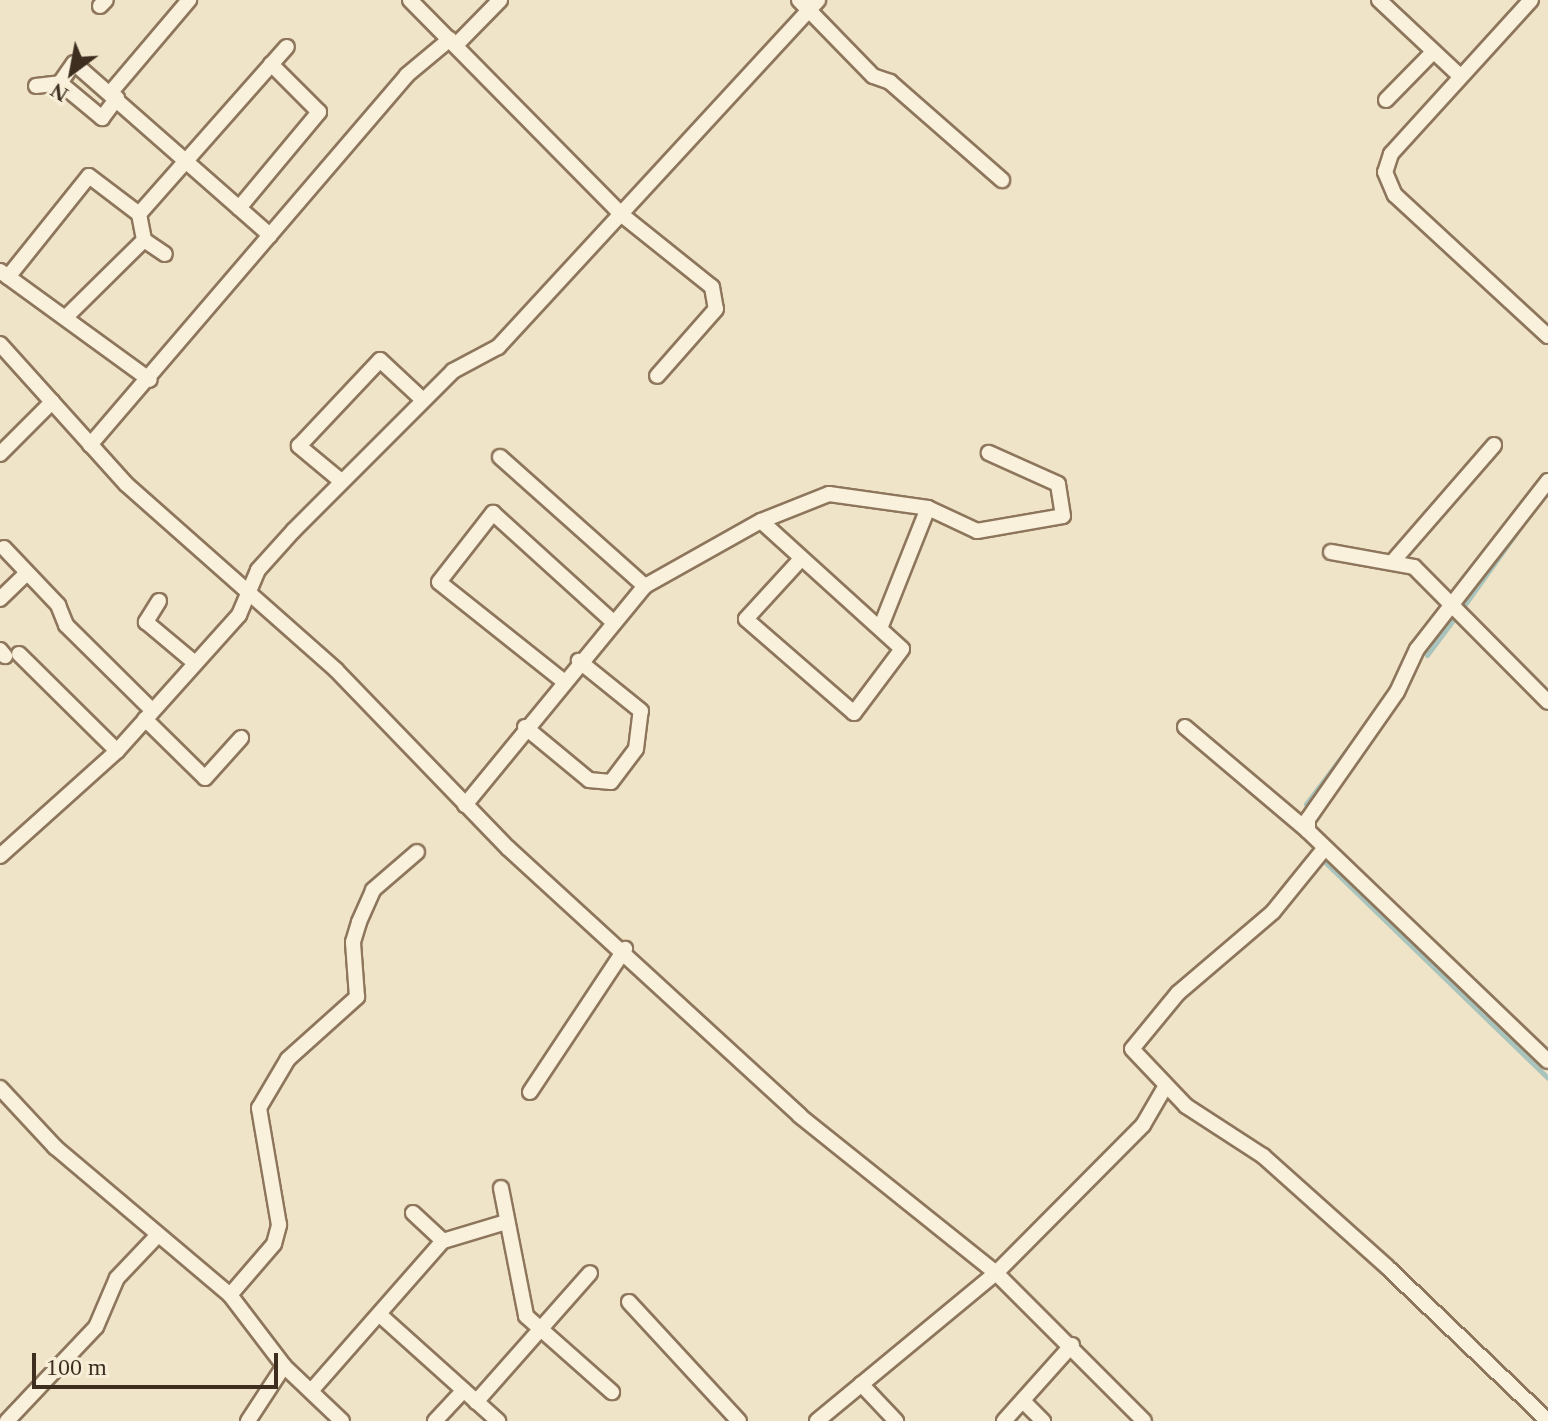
<!DOCTYPE html>
<style>
body{margin:0}
#map{position:relative;width:1548px;height:1421px;overflow:hidden;background:#f0e4c8;font-family:"Times New Roman",serif}
div>[style]{position:absolute}
.stream>*{height:5px;margin:-2.5px;padding:0 2.5px;transform-origin:2.5px;border-radius:2.5px;background:#a9c4bc}
.roads{filter:drop-shadow(2px 0 #8d765c) drop-shadow(-2px 0 #8d765c) drop-shadow(0 2px #8d765c) drop-shadow(0 -2px #8d765c)}
.minor>*{height:14px;margin:-7px;padding:0 7px;transform-origin:7px;border-radius:7px;background:#faf1dc}
span{translate:-50% -50%;white-space:nowrap;text-align:center;line-height:1.15;-webkit-text-stroke:8px #f7eed8;paint-order:stroke}
.north{position:absolute;left:32px;top:32px;width:80px;height:80px;-webkit-text-stroke:6px #f7eed8;paint-order:stroke;rotate:212deg;font-size:22px;font-weight:700;line-height:32px;text-align:center;color:#3d2e20}
.north::after{content:'';display:block;margin:auto;width:28px;height:36px;background:#3d2e20;clip-path:polygon(50% 0,100% 100%,50% 72%,0 100%)}
.scale{position:absolute;left:32px;top:1353px;width:246px;height:36px;box-sizing:border-box;border:4px solid #3d2e20;border-top:0;padding-left:10px;font-size:24px;line-height:28px;white-space:nowrap;color:#3d2e20;-webkit-text-stroke:6px #f7eed8;paint-order:stroke}
</style>
<div id="map">
<div class="stream">
<i style="left:1463px;top:607px;width:100px;rotate:-54.4deg"></i>
<i style="left:1427px;top:655px;width:44px;rotate:-53.4deg"></i>
<i style="left:1306px;top:804px;width:96px;rotate:-53deg"></i>
<i style="left:1326px;top:863px;width:309px;rotate:44.1deg"></i>
</div>
<div class="roads">
<div class="minor">
<i style="left:410px;top:0;width:302px;rotate:45.4deg"></i>
<i style="left:622px;top:215px;width:115px;rotate:38.7deg"></i>
<i style="left:712px;top:287px;width:22px;rotate:80deg"></i>
<i style="left:716px;top:309px;width:89px;rotate:131.4deg"></i>
<i style="left:799px;top:0;width:106px;rotate:45.8deg"></i>
<i style="left:873px;top:76px;width:18px;rotate:19deg"></i>
<i style="left:890px;top:82px;width:149px;rotate:41.2deg"></i>
<i style="left:1379px;top:0;width:112px;rotate:43.2deg"></i>
<i style="left:1531px;top:0;width:208px;rotate:132.3deg"></i>
<i style="left:1391px;top:154px;width:19px;rotate:108deg"></i>
<i style="left:1385px;top:172px;width:25px;rotate:67deg"></i>
<i style="left:1395px;top:195px;width:208px;rotate:42.7deg"></i>
<i style="left:100px;top:6px;width:8px;rotate:-45deg"></i>
<i style="left:456px;top:45px;width:63px;rotate:-45.6deg"></i>
<i style="left:60px;top:83px;width:24px;rotate:-55deg"></i>
<i style="left:74px;top:63px;width:261px;rotate:41.3deg"></i>
<i style="left:36px;top:86px;width:24px;rotate:-7deg"></i>
<i style="left:60px;top:83px;width:55px;rotate:39.8deg"></i>
<i style="left:102px;top:118px;width:25px;rotate:-53deg"></i>
<i style="left:111px;top:92px;width:121px;rotate:-49.7deg"></i>
<i style="left:1386px;top:100px;width:66px;rotate:-45.6deg"></i>
<i style="left:239px;top:208px;width:125px;rotate:-50.2deg"></i>
<i style="left:319px;top:112px;width:68px;rotate:-135deg"></i>
<i style="left:139px;top:214px;width:223px;rotate:-48.5deg"></i>
<i style="left:0;top:271px;width:185px;rotate:36deg"></i>
<i style="left:8px;top:277px;width:129px;rotate:-51.3deg"></i>
<i style="left:89px;top:176px;width:63px;rotate:37.2deg"></i>
<i style="left:139px;top:214px;width:26px;rotate:79deg"></i>
<i style="left:144px;top:240px;width:25px;rotate:34deg"></i>
<i style="left:68px;top:315px;width:107px;rotate:-44.6deg"></i>
<i style="left:0;top:344px;width:188px;rotate:48deg"></i>
<i style="left:126px;top:484px;width:281px;rotate:41.5deg"></i>
<i style="left:336px;top:670px;width:248px;rotate:46deg"></i>
<i style="left:508px;top:848px;width:396px;rotate:42.5deg"></i>
<i style="left:800px;top:1116px;width:251px;rotate:38.7deg"></i>
<i style="left:996px;top:1273px;width:209px;rotate:45deg"></i>
<i style="left:90px;top:445px;width:487px;rotate:-49.4deg"></i>
<i style="left:407px;top:75px;width:56px;rotate:-39.9deg"></i>
<i style="left:0;top:454px;width:74px;rotate:-45deg"></i>
<i style="left:500px;top:457px;width:194px;rotate:41.7deg"></i>
<i style="left:341px;top:481px;width:55px;rotate:-140.2deg"></i>
<i style="left:299px;top:446px;width:118px;rotate:-46.7deg"></i>
<i style="left:380px;top:360px;width:57px;rotate:42.9deg"></i>
<i style="left:1548px;top:481px;width:213px;rotate:127.9deg"></i>
<i style="left:1417px;top:649px;width:47px;rotate:114.9deg"></i>
<i style="left:1397px;top:692px;width:155px;rotate:125deg"></i>
<i style="left:1308px;top:819px;width:12px;rotate:90deg"></i>
<i style="left:1308px;top:831px;width:332px;rotate:43.8deg"></i>
<i style="left:761px;top:521px;width:190px;rotate:42.2deg"></i>
<i style="left:902px;top:649px;width:80px;rotate:126.9deg"></i>
<i style="left:854px;top:713px;width:143px;rotate:-139deg"></i>
<i style="left:746px;top:619px;width:81px;rotate:-47.5deg"></i>
<i style="left:4px;top:548px;width:79px;rotate:46.5deg"></i>
<i style="left:58px;top:605px;width:22px;rotate:68deg"></i>
<i style="left:66px;top:625px;width:121px;rotate:44.7deg"></i>
<i style="left:1331px;top:552px;width:84px;rotate:10.2deg"></i>
<i style="left:1414px;top:567px;width:190px;rotate:45.2deg"></i>
<i style="left:1395px;top:559px;width:151px;rotate:-49deg"></i>
<i style="left:0;top:599px;width:37px;rotate:-44deg"></i>
<i style="left:159px;top:601px;width:25px;rotate:122deg"></i>
<i style="left:146px;top:622px;width:64px;rotate:39.9deg"></i>
<i style="left:881px;top:626px;width:127px;rotate:-68.3deg"></i>
<i style="left:0;top:650px;width:8px;rotate:50deg"></i>
<i style="left:19px;top:654px;width:138px;rotate:44.7deg"></i>
<i style="left:562px;top:680px;width:157px;rotate:-141.5deg"></i>
<i style="left:439px;top:582px;width:88px;rotate:-52deg"></i>
<i style="left:493px;top:513px;width:162px;rotate:42.2deg"></i>
<i style="left:145px;top:719px;width:84px;rotate:44.5deg"></i>
<i style="left:205px;top:778px;width:54px;rotate:-48deg"></i>
<i style="left:525px;top:727px;width:83px;rotate:39.6deg"></i>
<i style="left:589px;top:780px;width:22px;rotate:5deg"></i>
<i style="left:611px;top:782px;width:41px;rotate:-52.9deg"></i>
<i style="left:636px;top:749px;width:38px;rotate:-83deg"></i>
<i style="left:641px;top:711px;width:80px;rotate:-141.1deg"></i>
<i style="left:1185px;top:727px;width:161px;rotate:40.2deg"></i>
<i style="left:465px;top:805px;width:283px;rotate:-50.6deg"></i>
<i style="left:645px;top:586px;width:133px;rotate:-29.3deg"></i>
<i style="left:761px;top:521px;width:73px;rotate:-21.7deg"></i>
<i style="left:829px;top:494px;width:100px;rotate:8deg"></i>
<i style="left:928px;top:508px;width:54px;rotate:25.1deg"></i>
<i style="left:977px;top:531px;width:87px;rotate:-9.9deg"></i>
<i style="left:1063px;top:516px;width:32px;rotate:-99deg"></i>
<i style="left:1058px;top:484px;width:76px;rotate:-155.8deg"></i>
<i style="left:1324px;top:849px;width:81px;rotate:129deg"></i>
<i style="left:1273px;top:912px;width:125px;rotate:139.5deg"></i>
<i style="left:1178px;top:993px;width:72px;rotate:129.4deg"></i>
<i style="left:1132px;top:1049px;width:79px;rotate:46.5deg"></i>
<i style="left:1186px;top:1106px;width:92px;rotate:33deg"></i>
<i style="left:1263px;top:1156px;width:166px;rotate:41.8deg"></i>
<i style="left:1387px;top:1267px;width:223px;rotate:43.7deg"></i>
<i style="left:0;top:856px;width:157px;rotate:-41.9deg"></i>
<i style="left:117px;top:751px;width:183px;rotate:-48.1deg"></i>
<i style="left:239px;top:615px;width:49px;rotate:-67.1deg"></i>
<i style="left:258px;top:570px;width:54px;rotate:-48deg"></i>
<i style="left:294px;top:530px;width:225px;rotate:-45deg"></i>
<i style="left:453px;top:371px;width:51px;rotate:-28.1deg"></i>
<i style="left:498px;top:347px;width:472px;rotate:-47.3deg"></i>
<i style="left:0;top:1088px;width:81px;rotate:47deg"></i>
<i style="left:55px;top:1147px;width:229px;rotate:40.2deg"></i>
<i style="left:230px;top:1295px;width:89px;rotate:52.7deg"></i>
<i style="left:284px;top:1366px;width:80px;rotate:43.5deg"></i>
<i style="left:530px;top:1092px;width:172px;rotate:-56.4deg"></i>
<i style="left:501px;top:1188px;width:130px;rotate:78.9deg"></i>
<i style="left:526px;top:1316px;width:115px;rotate:41.5deg"></i>
<i style="left:413px;top:1213px;width:41px;rotate:43deg"></i>
<i style="left:230px;top:1295px;width:67px;rotate:-49.2deg"></i>
<i style="left:274px;top:1244px;width:20px;rotate:-75deg"></i>
<i style="left:279px;top:1225px;width:119px;rotate:-99.7deg"></i>
<i style="left:259px;top:1108px;width:57px;rotate:-59.4deg"></i>
<i style="left:288px;top:1059px;width:93px;rotate:-41.9deg"></i>
<i style="left:357px;top:997px;width:55px;rotate:-94.2deg"></i>
<i style="left:353px;top:942px;width:21px;rotate:-73deg"></i>
<i style="left:359px;top:922px;width:35px;rotate:-66deg"></i>
<i style="left:373px;top:890px;width:58px;rotate:-40.8deg"></i>
<i style="left:629px;top:1302px;width:162px;rotate:47.3deg"></i>
<i style="left:380px;top:1315px;width:159px;rotate:41.9deg"></i>
<i style="left:861px;top:1384px;width:51px;rotate:46.6deg"></i>
<i style="left:311px;top:1391px;width:200px;rotate:-48.7deg"></i>
<i style="left:443px;top:1241px;width:66px;rotate:-16.8deg"></i>
<i style="left:476px;top:1402px;width:172px;rotate:-48.5deg"></i>
<i style="left:1024px;top:1402px;width:27px;rotate:45deg"></i>
<i style="left:7px;top:1421px;width:129px;rotate:-46.6deg"></i>
<i style="left:96px;top:1327px;width:53px;rotate:-66.8deg"></i>
<i style="left:117px;top:1278px;width:58px;rotate:-46.4deg"></i>
<i style="left:248px;top:1421px;width:66px;rotate:-56.8deg"></i>
<i style="left:435px;top:1421px;width:42px;rotate:-46.9deg"></i>
<i style="left:817px;top:1421px;width:232px;rotate:-39.6deg"></i>
<i style="left:996px;top:1273px;width:209px;rotate:-45.2deg"></i>
<i style="left:1143px;top:1125px;width:44px;rotate:-59.9deg"></i>
<i style="left:1004px;top:1421px;width:102px;rotate:-48.2deg"></i>
</div>
</div>
<div class="north">N</div>
<div class="scale">100 m</div>
</div>
